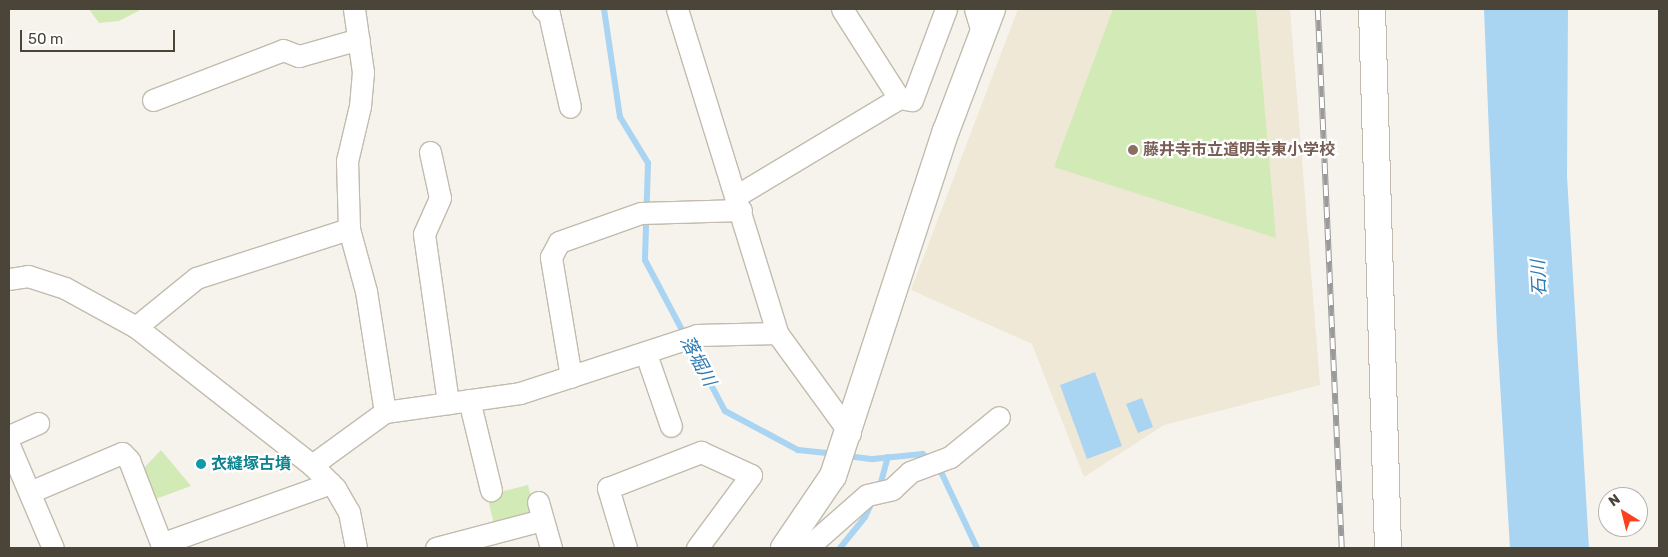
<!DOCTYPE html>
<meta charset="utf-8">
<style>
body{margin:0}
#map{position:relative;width:1668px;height:557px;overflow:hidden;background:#f6f3ec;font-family:Rubik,"Noto Sans JP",sans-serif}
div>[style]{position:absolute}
.education>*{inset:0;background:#efe8d6}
.green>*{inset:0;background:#d2eab5}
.water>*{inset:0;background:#a9d4f2}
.stream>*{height:6px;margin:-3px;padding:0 3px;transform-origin:3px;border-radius:3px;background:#a9d4f2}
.roads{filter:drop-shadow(1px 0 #c2bbae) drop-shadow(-1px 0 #c2bbae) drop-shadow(0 1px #c2bbae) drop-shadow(0 -1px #c2bbae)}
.minor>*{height:21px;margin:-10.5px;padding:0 10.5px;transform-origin:10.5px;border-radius:10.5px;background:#fff}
.tertiary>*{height:26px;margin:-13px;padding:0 13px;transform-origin:13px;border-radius:13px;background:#fff}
.rail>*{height:5.5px;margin-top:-2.75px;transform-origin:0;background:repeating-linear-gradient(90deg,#fff 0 11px,#9a9a9a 0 22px);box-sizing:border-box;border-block:1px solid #9a9a9a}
.dots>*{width:14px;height:14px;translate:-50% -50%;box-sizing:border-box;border:2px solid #fff;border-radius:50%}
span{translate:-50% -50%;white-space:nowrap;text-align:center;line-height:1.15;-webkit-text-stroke:4.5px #fff;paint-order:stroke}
.education-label{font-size:16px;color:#785e54;font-weight:700}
.left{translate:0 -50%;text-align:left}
.culture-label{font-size:16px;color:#0d838f;font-weight:700}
.water-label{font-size:18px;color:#2e7ab2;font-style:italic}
.frame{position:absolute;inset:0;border:10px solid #4b4439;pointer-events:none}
.north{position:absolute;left:1598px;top:487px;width:50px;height:50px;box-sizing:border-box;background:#fff;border:1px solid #b7b4b0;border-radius:50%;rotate:324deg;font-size:14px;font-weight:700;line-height:20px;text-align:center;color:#4b4439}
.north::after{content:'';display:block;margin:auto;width:18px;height:22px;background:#fc3f1d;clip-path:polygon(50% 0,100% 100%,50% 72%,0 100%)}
.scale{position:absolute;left:20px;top:30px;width:155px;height:22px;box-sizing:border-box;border:2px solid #4b4439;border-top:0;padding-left:6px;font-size:15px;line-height:18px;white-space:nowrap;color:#4b4439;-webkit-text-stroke:4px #fff;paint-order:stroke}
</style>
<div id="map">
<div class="education">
<i style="clip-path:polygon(1018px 9px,1290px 9px,1320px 385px,1164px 425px,1084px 477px,1032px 344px,911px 290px)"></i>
</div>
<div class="green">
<i style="clip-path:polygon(89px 9px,142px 9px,119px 21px,99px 23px)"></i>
<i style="clip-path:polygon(1113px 9px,1256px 9px,1276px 238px,1054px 167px)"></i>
<i style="clip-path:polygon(161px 450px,191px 486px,153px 500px,141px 471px)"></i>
<i style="clip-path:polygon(528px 485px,535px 514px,494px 524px,487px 495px)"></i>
</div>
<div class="water">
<i style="clip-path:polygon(1484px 9px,1568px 9px,1567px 176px,1589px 548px,1510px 548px,1497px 334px)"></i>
<i style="clip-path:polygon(1095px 372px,1122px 446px,1087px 459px,1060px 385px)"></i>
<i style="clip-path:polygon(1142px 398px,1153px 427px,1138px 433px,1126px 404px)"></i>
</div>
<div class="stream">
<i style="left:604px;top:9px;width:109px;rotate:81.6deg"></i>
<i style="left:620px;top:117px;width:54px;rotate:58.7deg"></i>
<i style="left:648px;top:163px;width:97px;rotate:91.8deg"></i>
<i style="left:645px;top:260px;width:171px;rotate:62.1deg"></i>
<i style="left:725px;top:411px;width:83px;rotate:28.1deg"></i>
<i style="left:798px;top:450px;width:36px;rotate:6deg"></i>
<i style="left:847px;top:456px;width:26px;rotate:7deg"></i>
<i style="left:873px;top:459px;width:50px;rotate:-5.7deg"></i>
<i style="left:923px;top:454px;width:8px;rotate:45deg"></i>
<i style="left:936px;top:467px;width:9px;rotate:49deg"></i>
<i style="left:942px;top:474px;width:82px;rotate:64.7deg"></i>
<i style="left:880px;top:486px;width:30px;rotate:-75deg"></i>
<i style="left:840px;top:548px;width:40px;rotate:-51deg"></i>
<i style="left:865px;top:517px;width:19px;rotate:-65deg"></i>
</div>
<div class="roads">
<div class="minor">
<i style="left:354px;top:9px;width:64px;rotate:81.9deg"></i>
<i style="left:363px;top:72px;width:34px;rotate:95deg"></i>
<i style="left:360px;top:106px;width:57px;rotate:103.3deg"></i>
<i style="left:347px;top:161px;width:68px;rotate:88.3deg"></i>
<i style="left:349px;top:229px;width:64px;rotate:74.7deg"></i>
<i style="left:366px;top:291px;width:122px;rotate:81.1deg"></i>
<i style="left:543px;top:9px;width:8px;rotate:40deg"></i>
<i style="left:549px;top:14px;width:95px;rotate:77.3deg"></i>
<i style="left:677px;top:9px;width:339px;rotate:72.8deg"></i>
<i style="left:777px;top:333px;width:124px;rotate:53.9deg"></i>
<i style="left:842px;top:9px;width:106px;rotate:57.4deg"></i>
<i style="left:975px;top:9px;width:27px;rotate:73deg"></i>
<i style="left:153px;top:100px;width:139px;rotate:-21deg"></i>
<i style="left:283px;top:50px;width:17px;rotate:21deg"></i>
<i style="left:299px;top:56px;width:62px;rotate:-15.8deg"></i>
<i style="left:430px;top:152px;width:47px;rotate:77.7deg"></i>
<i style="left:440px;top:198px;width:39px;rotate:114deg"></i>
<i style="left:424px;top:234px;width:171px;rotate:81.9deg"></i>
<i style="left:736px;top:196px;width:190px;rotate:-31deg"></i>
<i style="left:899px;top:98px;width:13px;rotate:9deg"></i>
<i style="left:912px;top:100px;width:97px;rotate:-69.5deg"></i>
<i style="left:9px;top:279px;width:19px;rotate:-9deg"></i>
<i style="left:28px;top:276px;width:39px;rotate:18deg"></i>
<i style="left:65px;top:288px;width:81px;rotate:28.8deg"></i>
<i style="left:136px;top:327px;width:224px;rotate:38.1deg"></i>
<i style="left:312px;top:465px;width:33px;rotate:45deg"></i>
<i style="left:335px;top:488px;width:28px;rotate:60deg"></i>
<i style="left:349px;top:512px;width:37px;rotate:79deg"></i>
<i style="left:136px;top:327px;width:77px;rotate:-39.2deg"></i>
<i style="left:196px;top:278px;width:161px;rotate:-17.8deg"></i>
<i style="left:646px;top:354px;width:76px;rotate:70.9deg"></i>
<i style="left:571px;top:377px;width:122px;rotate:-99.5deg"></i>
<i style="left:551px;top:257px;width:17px;rotate:-62deg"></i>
<i style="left:559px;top:242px;width:87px;rotate:-19.5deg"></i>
<i style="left:641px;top:213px;width:100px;rotate:-1.7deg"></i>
<i style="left:469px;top:400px;width:93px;rotate:76.3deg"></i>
<i style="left:9px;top:436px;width:32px;rotate:-24deg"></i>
<i style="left:9px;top:445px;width:112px;rotate:66.9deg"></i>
<i style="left:312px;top:465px;width:90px;rotate:-36deg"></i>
<i style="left:385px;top:412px;width:136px;rotate:-8deg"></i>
<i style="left:520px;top:393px;width:186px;rotate:-18.1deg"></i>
<i style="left:697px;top:335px;width:80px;rotate:-1.4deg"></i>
<i style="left:30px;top:492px;width:100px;rotate:-23deg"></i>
<i style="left:122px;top:453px;width:10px;rotate:45deg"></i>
<i style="left:129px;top:460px;width:94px;rotate:68.9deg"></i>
<i style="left:538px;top:502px;width:48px;rotate:74.2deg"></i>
<i style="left:161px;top:544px;width:180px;rotate:-19.8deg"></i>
<i style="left:809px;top:546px;width:77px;rotate:-41.3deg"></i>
<i style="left:867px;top:495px;width:26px;rotate:-13deg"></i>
<i style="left:892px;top:489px;width:25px;rotate:-43deg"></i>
<i style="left:910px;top:472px;width:43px;rotate:-20.6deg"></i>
<i style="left:950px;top:457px;width:63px;rotate:-39.2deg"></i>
<i style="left:436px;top:548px;width:110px;rotate:-14.8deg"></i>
<i style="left:626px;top:548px;width:63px;rotate:-106.7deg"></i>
<i style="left:608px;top:488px;width:100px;rotate:-21.2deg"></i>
<i style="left:701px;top:452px;width:55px;rotate:24.7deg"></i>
<i style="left:751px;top:475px;width:91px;rotate:126.5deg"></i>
</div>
<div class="tertiary">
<i style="left:1372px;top:9px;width:539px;rotate:88.3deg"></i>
<i style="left:784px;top:548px;width:87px;rotate:-55.8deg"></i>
<i style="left:833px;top:476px;width:363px;rotate:-71.9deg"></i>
<i style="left:946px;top:131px;width:130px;rotate:-69.3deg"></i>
</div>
</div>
<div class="rail">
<i style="left:1318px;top:9px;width:540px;rotate:87.45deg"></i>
</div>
<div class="dots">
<i style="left:1133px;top:150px;background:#8d6e63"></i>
<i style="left:201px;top:464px;background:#0f9aa8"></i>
</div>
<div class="education-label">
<span class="left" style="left:1143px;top:150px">藤井寺市立道明寺東小学校</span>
</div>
<div class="culture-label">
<span class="left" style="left:211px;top:464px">衣縫塚古墳</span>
</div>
<div class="water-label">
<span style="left:1539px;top:278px;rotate:-93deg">石川</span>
<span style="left:698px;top:361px;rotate:62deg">落堀川</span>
</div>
<div class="frame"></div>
<div class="north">N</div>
<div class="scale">50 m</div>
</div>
